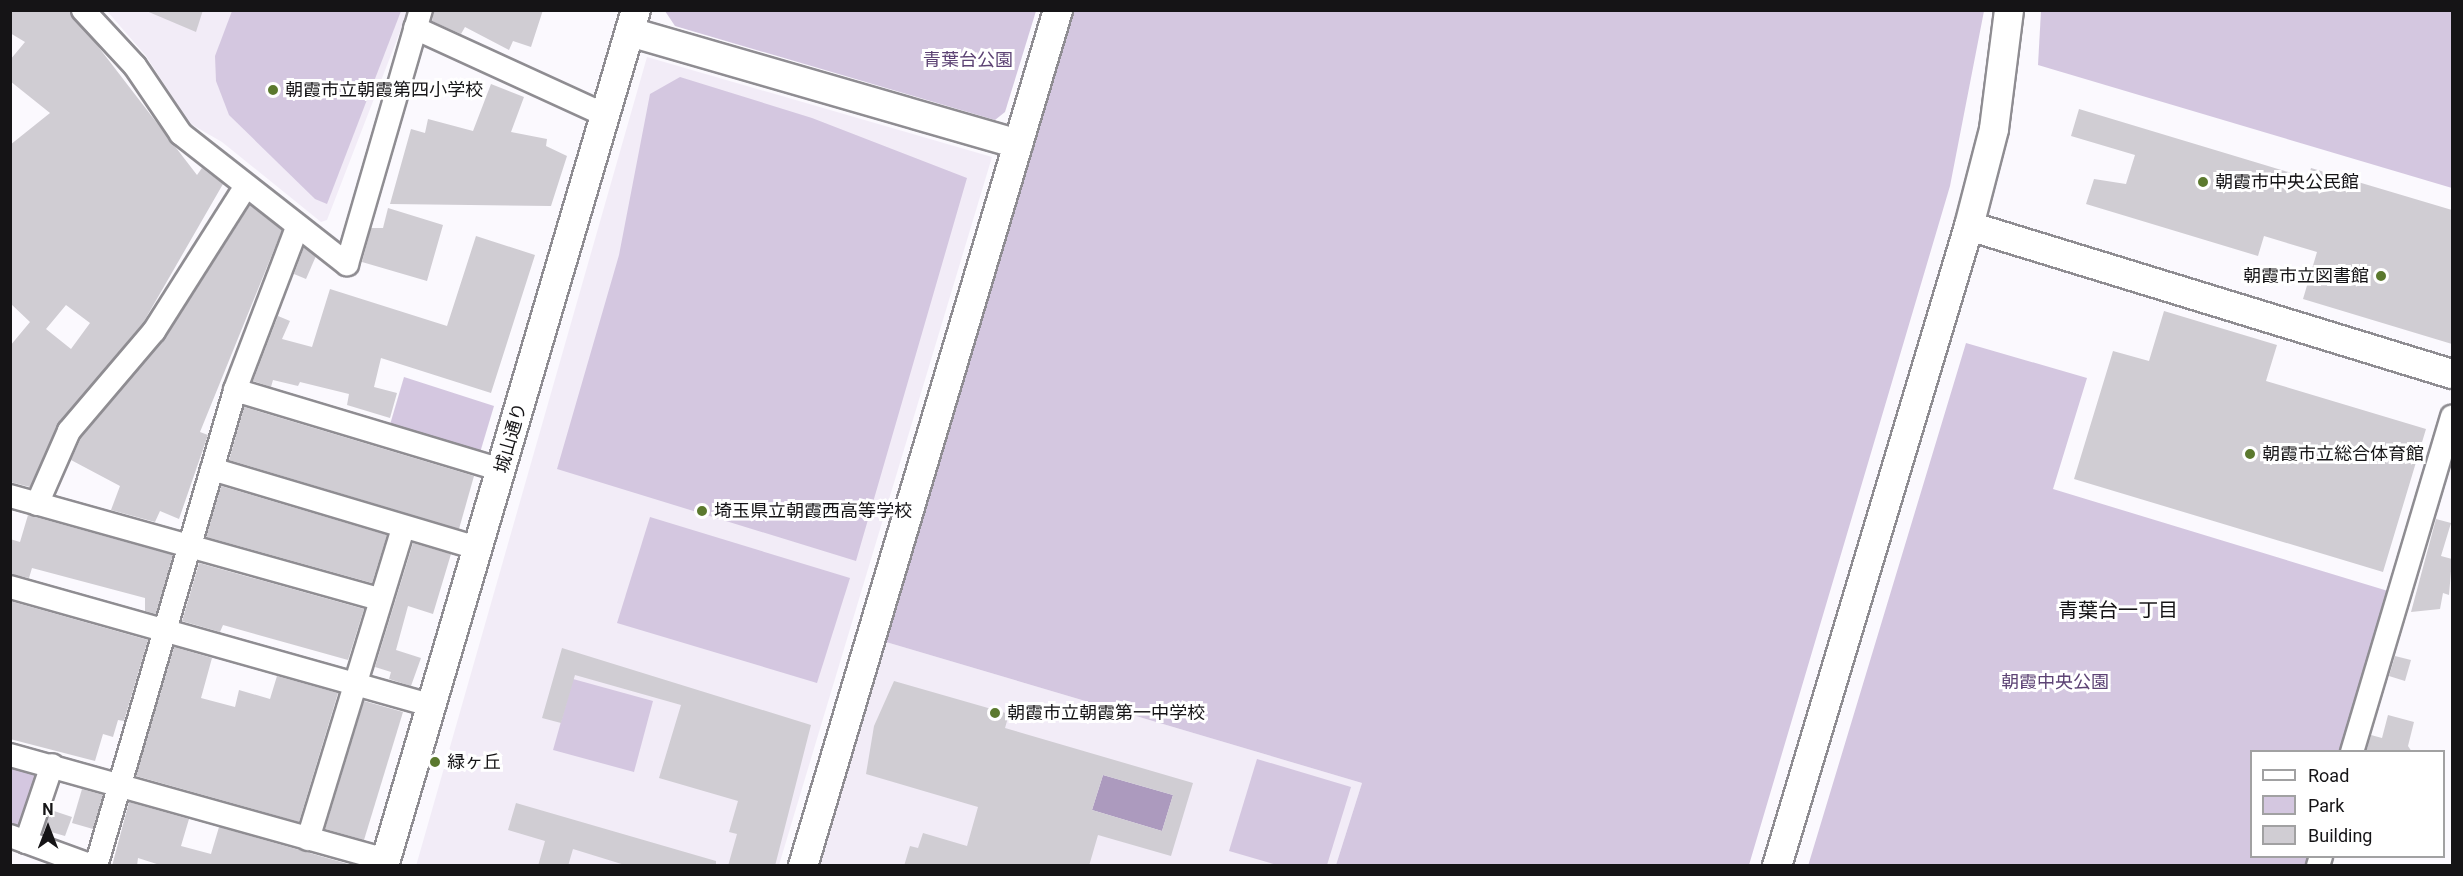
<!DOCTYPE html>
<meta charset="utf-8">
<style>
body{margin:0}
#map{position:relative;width:2463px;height:876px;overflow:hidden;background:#fbf9fe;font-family:Roboto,"Noto Sans JP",sans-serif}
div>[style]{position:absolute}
.built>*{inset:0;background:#f2ecf7}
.green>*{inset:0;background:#d4c7e0}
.water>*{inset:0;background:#ac9abe}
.building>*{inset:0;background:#d0cdd3}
.roads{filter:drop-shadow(2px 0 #8f8d92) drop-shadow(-2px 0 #8f8d92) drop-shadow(0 2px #8f8d92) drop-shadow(0 -2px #8f8d92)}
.minor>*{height:22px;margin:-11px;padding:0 11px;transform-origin:11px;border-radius:11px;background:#fff}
.tertiary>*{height:28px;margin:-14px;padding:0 14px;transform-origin:14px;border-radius:14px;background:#fff}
.dots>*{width:16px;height:16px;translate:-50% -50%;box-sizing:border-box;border:3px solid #fff;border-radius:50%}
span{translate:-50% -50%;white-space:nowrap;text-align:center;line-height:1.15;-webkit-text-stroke:6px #fff;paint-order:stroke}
.park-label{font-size:18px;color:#5d4374}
.poi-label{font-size:18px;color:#151416}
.left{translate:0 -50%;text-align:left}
.right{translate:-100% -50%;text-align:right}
.street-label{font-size:18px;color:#151416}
.neighbourhood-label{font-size:20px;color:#151416}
.frame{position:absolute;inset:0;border:12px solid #151416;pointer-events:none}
.legend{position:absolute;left:2250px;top:750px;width:195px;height:108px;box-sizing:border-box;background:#fff;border:2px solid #a1a1a2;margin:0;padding:8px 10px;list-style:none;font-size:18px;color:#151416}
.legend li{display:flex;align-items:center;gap:12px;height:30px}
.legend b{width:30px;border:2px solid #a1a1a2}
.north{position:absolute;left:18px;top:798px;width:60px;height:60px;-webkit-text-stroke:4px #fff;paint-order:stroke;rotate:0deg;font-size:16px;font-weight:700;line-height:24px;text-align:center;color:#151416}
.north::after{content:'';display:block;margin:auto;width:21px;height:27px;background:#151416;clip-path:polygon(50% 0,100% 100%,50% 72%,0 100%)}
</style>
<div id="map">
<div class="built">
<i style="clip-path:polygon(107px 11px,408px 11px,327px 220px,321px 222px,222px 142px,189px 123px,146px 56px)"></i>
<i style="clip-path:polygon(647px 57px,992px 157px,779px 865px,416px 866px)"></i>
<i style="clip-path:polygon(886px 642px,1362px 783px,1336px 865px,820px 866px)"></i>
</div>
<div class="green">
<i style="clip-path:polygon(232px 11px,401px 11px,327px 204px,315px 199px,229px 115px,216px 81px,215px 56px)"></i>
<i style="clip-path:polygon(665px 11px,1036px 11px,1005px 112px,995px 120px,675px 26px)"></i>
<i style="clip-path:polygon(1074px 11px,1984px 11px,1950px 186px,1749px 865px,1336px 865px,1362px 783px,886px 642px)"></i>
<i style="clip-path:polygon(2041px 11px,2452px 11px,2452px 188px,2038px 65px)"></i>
<i style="clip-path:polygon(680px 77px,812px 118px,967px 178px,856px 561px,557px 469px,619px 255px,650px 94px)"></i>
<i style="clip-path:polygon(1966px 343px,2087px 378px,2053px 489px,2388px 591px,2345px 751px,2252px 752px,2252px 856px,2314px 857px,2312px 865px,1808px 866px)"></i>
<i style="clip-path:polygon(404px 377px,494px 406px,479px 456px,389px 428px)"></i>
<i style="clip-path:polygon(650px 517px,850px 578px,817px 683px,617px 623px)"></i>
<i style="clip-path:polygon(573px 679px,653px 701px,634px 772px,553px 750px)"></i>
<i style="clip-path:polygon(11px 759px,44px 768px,22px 827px,11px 823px)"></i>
<i style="clip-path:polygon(1257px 759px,1351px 787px,1327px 865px,1277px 865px,1229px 851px)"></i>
</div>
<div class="water">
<i style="clip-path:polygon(1103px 775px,1173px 795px,1162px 831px,1092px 810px)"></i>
</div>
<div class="building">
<i style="clip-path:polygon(evenodd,10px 10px,70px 10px,197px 175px,202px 168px,223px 184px,143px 323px,59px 423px,30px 487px,10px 482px,10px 346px,30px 322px,10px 303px,10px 145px,50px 113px,10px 81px,10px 60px,25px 42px,10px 33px,10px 10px,66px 305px,90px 323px,71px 349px,46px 329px,66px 305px)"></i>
<i style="clip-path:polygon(144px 10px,203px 10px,196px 32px)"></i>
<i style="clip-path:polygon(434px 10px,543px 10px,531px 47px,513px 41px,509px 50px,465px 27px,461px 34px,432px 21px)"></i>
<i style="clip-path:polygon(491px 84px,524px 97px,511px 132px,547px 139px,546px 146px,567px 156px,551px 206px,390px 204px,411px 129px,425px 133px,428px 119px,473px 131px)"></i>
<i style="clip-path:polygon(2079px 109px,2308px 178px,2311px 168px,2452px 210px,2452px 344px,2303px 299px,2317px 252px,2264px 236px,2258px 256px,2086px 204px,2094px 179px,2126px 184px,2135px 155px,2071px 136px)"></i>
<i style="clip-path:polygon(250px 205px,282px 230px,200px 432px,208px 435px,179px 519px,160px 511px,155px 522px,111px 510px,120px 486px,71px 460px,81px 438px,165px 338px)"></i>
<i style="clip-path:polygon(388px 208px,443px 225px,427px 281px,362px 262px,371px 228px,383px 228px)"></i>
<i style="clip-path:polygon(476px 236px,535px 255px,491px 393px,381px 358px,374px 387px,397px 393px,390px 418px,347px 405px,349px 394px,300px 382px,298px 386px,273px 380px,271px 387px,253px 381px,278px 316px,290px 321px,282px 339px,312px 347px,330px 289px,447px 326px)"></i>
<i style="clip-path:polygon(304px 247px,316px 256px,306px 279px,294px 274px)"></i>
<i style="clip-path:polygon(2164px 311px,2277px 345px,2266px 381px,2426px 429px,2383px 572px,2074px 479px,2113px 351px,2149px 361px)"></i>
<i style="clip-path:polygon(244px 407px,474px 476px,459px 529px,229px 460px)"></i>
<i style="clip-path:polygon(221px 486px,387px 535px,372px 583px,206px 537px)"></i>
<i style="clip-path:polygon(28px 515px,173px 555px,156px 614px,145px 611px,145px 598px,32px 568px,29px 578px,10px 574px,10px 539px,20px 542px)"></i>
<i style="clip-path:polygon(2436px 519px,2451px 523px,2441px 556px,2452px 559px,2449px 595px,2443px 593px,2440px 609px,2411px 612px)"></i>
<i style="clip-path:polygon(413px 543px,451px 554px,433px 614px,408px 606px,396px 650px,421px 658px,411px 686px,389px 679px,391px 672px,375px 667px)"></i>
<i style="clip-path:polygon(199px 563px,364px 609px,348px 660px,223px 625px,220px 632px,182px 621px)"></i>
<i style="clip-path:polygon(10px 601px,148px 640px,124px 721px,118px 720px,113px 737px,103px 734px,95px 761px,10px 739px)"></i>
<i style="clip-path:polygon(174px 647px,212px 658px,201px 698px,235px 707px,239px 690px,270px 699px,277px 676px,338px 693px,299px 822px,136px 776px)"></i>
<i style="clip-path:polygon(562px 648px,811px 725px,775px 866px,728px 866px,737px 834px,729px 832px,738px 801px,659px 778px,681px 705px,575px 675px,561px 723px,542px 718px)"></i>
<i style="clip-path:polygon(2395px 656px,2411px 660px,2405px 681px,2389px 676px)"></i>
<i style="clip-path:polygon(evenodd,894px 681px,1009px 714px,1005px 728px,1193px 783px,1171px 856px,1098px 835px,1089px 866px,904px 866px,910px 846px,918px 848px,923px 833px,967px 846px,978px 807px,866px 774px,874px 726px,894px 681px,1103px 775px,1173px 795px,1162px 831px,1092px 810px,1103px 775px)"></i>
<i style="clip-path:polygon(364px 701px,403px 712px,364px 840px,325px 829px)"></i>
<i style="clip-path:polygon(2388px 715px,2414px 722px,2408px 746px,2412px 752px,2366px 752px,2371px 735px,2382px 738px)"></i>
<i style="clip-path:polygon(82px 789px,103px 795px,93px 829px,72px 823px)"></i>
<i style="clip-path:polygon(129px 802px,189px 819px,181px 846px,211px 854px,219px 827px,355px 866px,163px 866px,138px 858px,137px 866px,112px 866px)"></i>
<i style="clip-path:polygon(516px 803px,716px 861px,716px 866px,628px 866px,573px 849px,568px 866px,538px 866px,545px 841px,508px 830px)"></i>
<i style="clip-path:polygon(51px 810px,72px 817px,65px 836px,44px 830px)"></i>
</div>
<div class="roads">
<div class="minor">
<i style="left:83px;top:10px;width:76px;rotate:47.1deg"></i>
<i style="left:135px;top:66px;width:82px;rotate:55.9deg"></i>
<i style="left:181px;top:134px;width:211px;rotate:38.1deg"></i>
<i style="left:347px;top:264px;width:265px;rotate:-73.8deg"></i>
<i style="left:415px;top:28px;width:209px;rotate:24.6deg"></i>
<i style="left:235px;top:390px;width:279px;rotate:16.7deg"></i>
<i style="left:212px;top:469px;width:277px;rotate:16.6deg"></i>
<i style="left:10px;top:496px;width:383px;rotate:15.6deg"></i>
<i style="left:37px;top:504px;width:80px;rotate:-66.3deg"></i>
<i style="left:69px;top:431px;width:131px;rotate:-49.6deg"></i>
<i style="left:154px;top:331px;width:172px;rotate:-57.6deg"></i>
<i style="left:10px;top:587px;width:436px;rotate:15.7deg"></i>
<i style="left:2352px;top:752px;width:350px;rotate:-73.4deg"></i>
<i style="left:10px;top:755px;width:389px;rotate:15.6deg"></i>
<i style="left:10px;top:836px;width:87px;rotate:20.1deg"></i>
<i style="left:308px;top:839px;width:325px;rotate:-73deg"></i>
<i style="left:26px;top:842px;width:81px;rotate:-71.3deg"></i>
<i style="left:96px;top:866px;width:496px;rotate:-73.7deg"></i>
<i style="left:235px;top:390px;width:173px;rotate:-69.1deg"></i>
<i style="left:2318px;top:866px;width:10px;rotate:-73deg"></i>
</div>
<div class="tertiary">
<i style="left:630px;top:32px;width:404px;rotate:16.1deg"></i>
<i style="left:1969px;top:226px;width:505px;rotate:17.04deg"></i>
<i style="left:384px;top:866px;width:892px;rotate:-73.6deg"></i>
<i style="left:803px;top:866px;width:893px;rotate:-73.41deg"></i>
<i style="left:1777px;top:866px;width:668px;rotate:-73.3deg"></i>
<i style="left:1969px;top:226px;width:100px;rotate:-75.5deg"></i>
<i style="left:1994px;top:129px;width:120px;rotate:-82.8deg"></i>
</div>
</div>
<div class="dots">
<i style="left:273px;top:90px;background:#5b792e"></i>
<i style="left:2203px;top:182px;background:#5b792e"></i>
<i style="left:2381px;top:276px;background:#5b792e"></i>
<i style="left:2250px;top:454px;background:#5b792e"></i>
<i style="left:702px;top:511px;background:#5b792e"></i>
<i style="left:995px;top:713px;background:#5b792e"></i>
<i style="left:435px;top:762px;background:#5b792e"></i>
</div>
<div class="park-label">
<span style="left:968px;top:60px">青葉台公園</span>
<span style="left:2055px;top:682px">朝霞中央公園</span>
</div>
<div class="poi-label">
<span class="left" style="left:285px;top:90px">朝霞市立朝霞第四小学校</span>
<span class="left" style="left:2215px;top:182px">朝霞市中央公民館</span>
<span class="right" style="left:2369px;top:276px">朝霞市立図書館</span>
<span class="left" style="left:2262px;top:454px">朝霞市立総合体育館</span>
<span class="left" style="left:714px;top:511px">埼玉県立朝霞西高等学校</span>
<span class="left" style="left:1007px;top:713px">朝霞市立朝霞第一中学校</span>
<span class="left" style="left:447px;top:762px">緑ヶ丘</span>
</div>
<div class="street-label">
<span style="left:511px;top:438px;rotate:-74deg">城山通り</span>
</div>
<div class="neighbourhood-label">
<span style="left:2118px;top:610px">青葉台一丁目</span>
</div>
<div class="frame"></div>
<ul class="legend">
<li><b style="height:8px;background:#fff"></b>Road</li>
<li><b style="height:16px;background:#d4c7e0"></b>Park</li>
<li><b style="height:16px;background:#d0cdd3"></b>Building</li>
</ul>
<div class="north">N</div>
</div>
